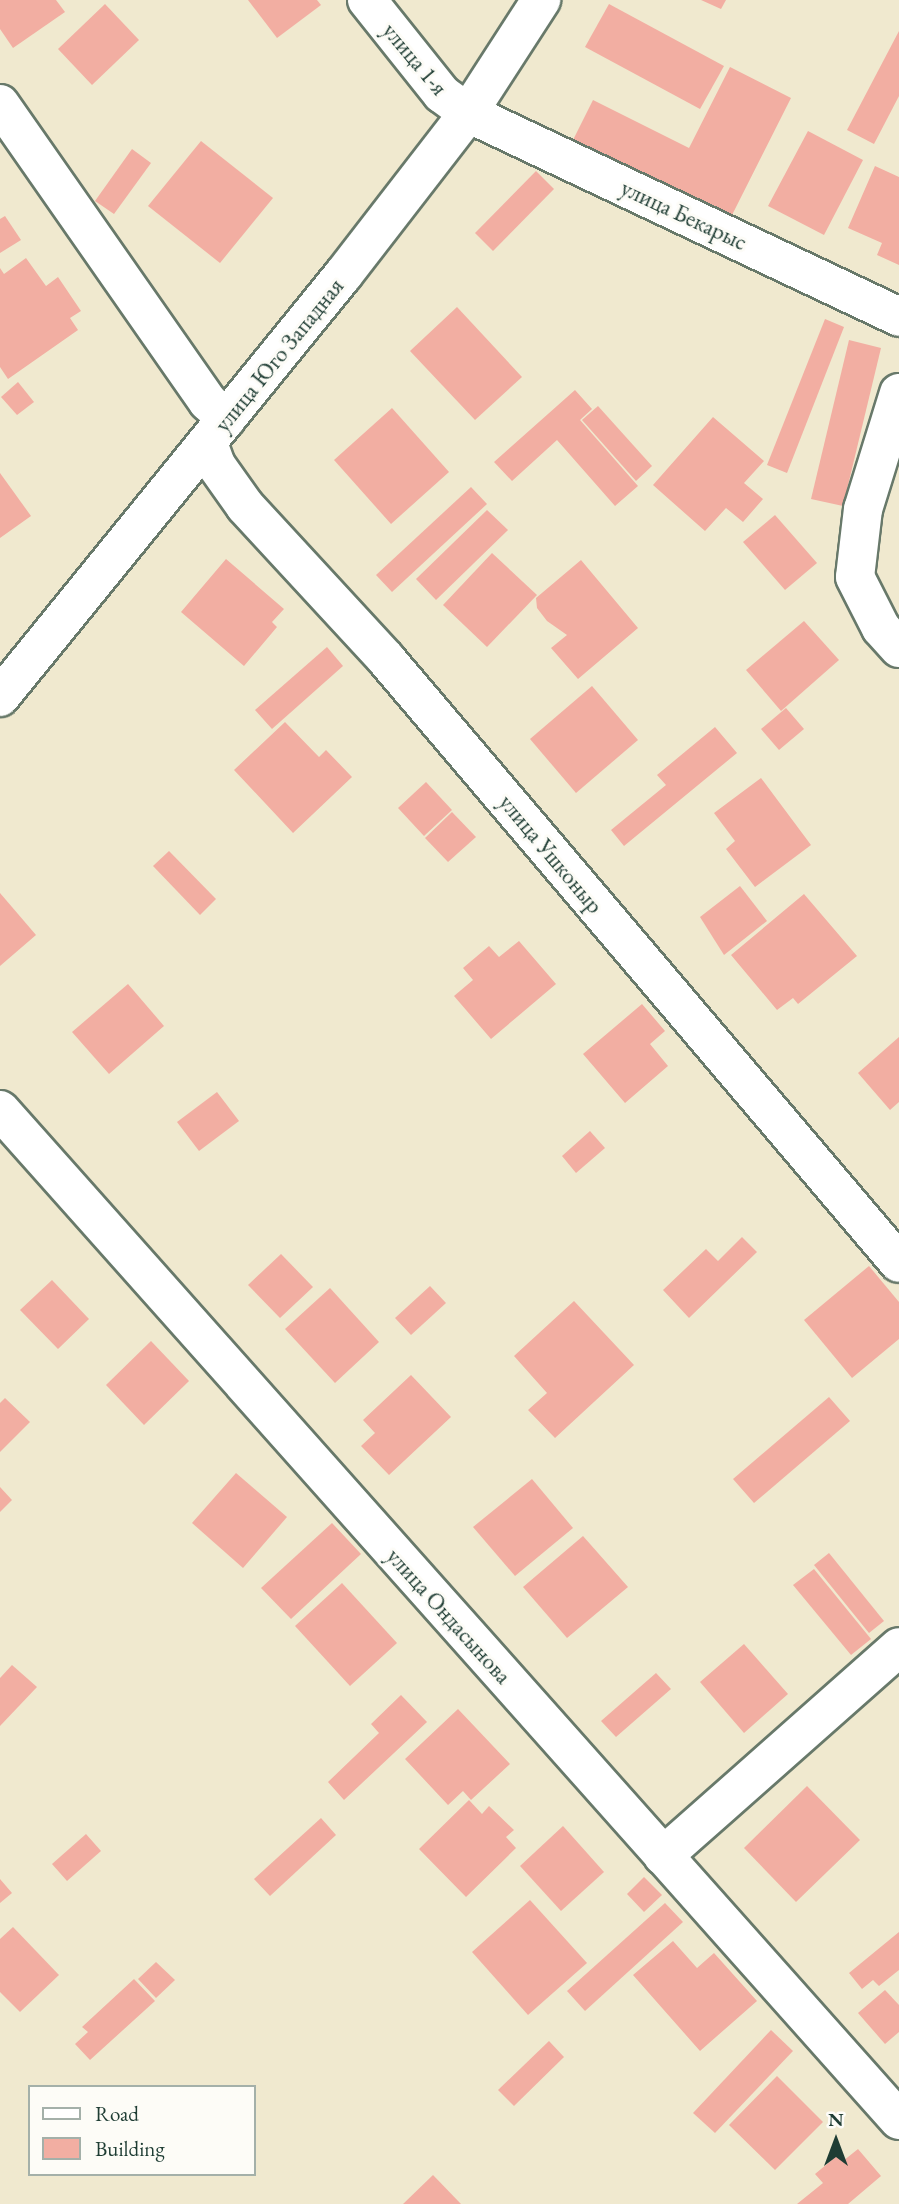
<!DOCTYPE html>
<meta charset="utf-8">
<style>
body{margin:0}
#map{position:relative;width:899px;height:2204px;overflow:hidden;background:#f0e9cf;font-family:"EB Garamond",serif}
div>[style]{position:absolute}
.building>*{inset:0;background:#f2aea2}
.roads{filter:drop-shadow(2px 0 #68796a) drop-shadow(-2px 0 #68796a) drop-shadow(0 2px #68796a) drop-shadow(0 -2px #68796a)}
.minor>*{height:38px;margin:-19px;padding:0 19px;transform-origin:19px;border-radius:19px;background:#fff}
span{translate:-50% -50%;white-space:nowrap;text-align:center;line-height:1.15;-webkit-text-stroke:6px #fdfcf7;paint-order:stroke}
.street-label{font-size:23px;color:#1f3d34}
.legend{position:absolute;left:28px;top:2085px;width:228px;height:91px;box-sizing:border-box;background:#fdfcf7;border:2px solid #a4b0a9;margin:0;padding:9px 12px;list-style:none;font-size:21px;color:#1f3d34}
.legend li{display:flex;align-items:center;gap:14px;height:35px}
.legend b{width:35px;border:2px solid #a4b0a9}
.north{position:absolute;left:801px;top:2106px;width:70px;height:70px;-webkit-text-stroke:5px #fdfcf7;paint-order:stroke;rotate:0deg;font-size:19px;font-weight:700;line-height:28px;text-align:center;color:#1f3d34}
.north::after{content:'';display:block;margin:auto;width:24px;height:32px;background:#1f3d34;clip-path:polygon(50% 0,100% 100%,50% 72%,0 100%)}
</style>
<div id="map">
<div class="building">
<i style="clip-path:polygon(0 0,56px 0,65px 12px,13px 48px,0 29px)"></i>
<i style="clip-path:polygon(248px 0,317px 0,321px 5px,277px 38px)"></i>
<i style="clip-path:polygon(701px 0,726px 0,721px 9px)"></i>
<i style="clip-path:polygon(105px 4px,139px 40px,92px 85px,58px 49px)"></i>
<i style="clip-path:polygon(609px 4px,724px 66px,700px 109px,585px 47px)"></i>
<i style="clip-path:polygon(899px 31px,899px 96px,874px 144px,847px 130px)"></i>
<i style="clip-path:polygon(730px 67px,791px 98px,730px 219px,573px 140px,593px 100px,689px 148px)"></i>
<i style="clip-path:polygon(808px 131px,863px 160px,824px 235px,768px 206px)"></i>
<i style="clip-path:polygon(201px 141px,273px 198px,220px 263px,148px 206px)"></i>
<i style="clip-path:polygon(132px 149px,151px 163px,114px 214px,95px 201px)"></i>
<i style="clip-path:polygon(875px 166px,899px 177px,899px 265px,877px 255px,882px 243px,848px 228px)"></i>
<i style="clip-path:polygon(536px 171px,554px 189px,493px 251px,475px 233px)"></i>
<i style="clip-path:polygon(5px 216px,21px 240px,0 253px,0 219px)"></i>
<i style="clip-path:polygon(26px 258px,46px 286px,58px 277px,81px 311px,70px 318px,78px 330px,8px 379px,0 367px,0 268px,4px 274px)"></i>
<i style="clip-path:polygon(457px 307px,522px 377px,475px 420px,410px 351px)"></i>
<i style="clip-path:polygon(825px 319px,844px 327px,787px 473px,767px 465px)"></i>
<i style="clip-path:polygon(849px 340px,881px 348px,843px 506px,811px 499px)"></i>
<i style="clip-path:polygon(18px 382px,34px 402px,17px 415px,1px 397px)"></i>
<i style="clip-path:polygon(575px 390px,592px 409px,580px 420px,638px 486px,615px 506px,557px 440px,512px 481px,494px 462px)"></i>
<i style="clip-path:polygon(598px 406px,652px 466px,636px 481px,582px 420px)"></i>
<i style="clip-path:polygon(392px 408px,449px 472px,391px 524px,334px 460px)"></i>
<i style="clip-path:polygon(713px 417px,764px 461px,744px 483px,763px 499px,743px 522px,726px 508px,705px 531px,653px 485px)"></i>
<i style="clip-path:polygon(0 473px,31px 516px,0 538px)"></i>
<i style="clip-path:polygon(471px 487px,487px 504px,392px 592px,376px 575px)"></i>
<i style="clip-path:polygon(487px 510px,508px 530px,436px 600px,416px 579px)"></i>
<i style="clip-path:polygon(775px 515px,817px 563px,785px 590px,743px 542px)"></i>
<i style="clip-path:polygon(492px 553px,537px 595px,487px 647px,443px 605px)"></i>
<i style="clip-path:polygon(226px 559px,284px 609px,272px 622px,277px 627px,244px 666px,181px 612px)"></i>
<i style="clip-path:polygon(581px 560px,638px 628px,578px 679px,551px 648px,567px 635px,547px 621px,537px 608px,536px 598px)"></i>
<i style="clip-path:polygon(804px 621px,839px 660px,781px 711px,746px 670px)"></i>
<i style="clip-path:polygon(327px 647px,343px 666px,272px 729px,255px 710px)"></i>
<i style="clip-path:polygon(592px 686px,638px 740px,576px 793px,530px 739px)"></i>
<i style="clip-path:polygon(786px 708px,804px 729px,779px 750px,761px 729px)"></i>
<i style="clip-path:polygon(285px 722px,319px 757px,326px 750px,352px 777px,293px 833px,234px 770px)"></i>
<i style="clip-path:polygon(715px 727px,737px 753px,624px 846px,611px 830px,666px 785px,657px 775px)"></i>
<i style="clip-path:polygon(761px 778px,811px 845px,755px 887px,726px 849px,735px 841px,714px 813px)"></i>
<i style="clip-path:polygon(426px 782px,452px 810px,424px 836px,398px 808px)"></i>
<i style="clip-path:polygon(452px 812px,476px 837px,448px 862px,425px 838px)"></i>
<i style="clip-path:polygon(169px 851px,216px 899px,200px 915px,153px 866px)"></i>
<i style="clip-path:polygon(740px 886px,767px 921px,724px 955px,700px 917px)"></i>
<i style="clip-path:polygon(0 893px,36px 935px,0 966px)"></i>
<i style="clip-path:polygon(804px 894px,857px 956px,798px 1004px,793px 998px,777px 1010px,731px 955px)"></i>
<i style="clip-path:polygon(519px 941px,556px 984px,491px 1039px,454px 996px,473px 980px,463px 968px,489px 946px,499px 957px)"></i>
<i style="clip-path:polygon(128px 984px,164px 1026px,109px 1074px,72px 1032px)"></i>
<i style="clip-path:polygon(642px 1004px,665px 1031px,650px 1044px,668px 1066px,625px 1103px,583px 1054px)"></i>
<i style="clip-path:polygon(899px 1037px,899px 1102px,890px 1110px,858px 1073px)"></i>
<i style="clip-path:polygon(217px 1092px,239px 1121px,199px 1151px,177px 1122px)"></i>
<i style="clip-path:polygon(590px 1131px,605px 1148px,576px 1173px,562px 1156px)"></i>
<i style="clip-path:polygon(742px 1237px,757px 1252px,689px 1318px,663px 1290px,706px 1249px,718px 1261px)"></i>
<i style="clip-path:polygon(281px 1254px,313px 1287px,280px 1318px,248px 1285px)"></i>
<i style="clip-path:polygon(869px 1266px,899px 1302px,899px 1339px,852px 1378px,804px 1320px)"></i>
<i style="clip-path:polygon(52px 1280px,89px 1319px,58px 1349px,20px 1310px)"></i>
<i style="clip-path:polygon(430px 1286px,446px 1303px,411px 1335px,395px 1318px)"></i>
<i style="clip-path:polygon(330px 1288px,379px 1342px,335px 1383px,285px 1329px)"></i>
<i style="clip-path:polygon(574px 1301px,634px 1365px,555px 1438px,528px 1410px,547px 1393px,514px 1356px)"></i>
<i style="clip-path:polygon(151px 1341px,189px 1381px,144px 1425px,106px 1385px)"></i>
<i style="clip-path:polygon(411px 1375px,451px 1417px,389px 1475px,361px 1446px,375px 1433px,363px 1420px)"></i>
<i style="clip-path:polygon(829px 1397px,850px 1421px,754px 1503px,733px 1479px)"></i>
<i style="clip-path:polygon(5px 1398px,30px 1422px,0 1452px,0 1403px)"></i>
<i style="clip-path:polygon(236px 1473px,287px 1517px,243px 1568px,192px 1523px)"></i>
<i style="clip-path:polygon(532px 1479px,573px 1528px,515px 1576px,473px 1527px)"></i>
<i style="clip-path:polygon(0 1487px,12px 1500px,0 1512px)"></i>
<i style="clip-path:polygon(332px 1523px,361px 1554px,291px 1619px,261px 1588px)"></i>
<i style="clip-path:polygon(583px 1536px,628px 1587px,567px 1638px,523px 1587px)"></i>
<i style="clip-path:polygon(829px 1553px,884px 1621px,869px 1633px,814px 1565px)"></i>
<i style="clip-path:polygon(814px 1569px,871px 1639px,851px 1655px,793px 1585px)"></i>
<i style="clip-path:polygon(342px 1583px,397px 1643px,350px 1686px,295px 1626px)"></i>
<i style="clip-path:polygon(744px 1644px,788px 1694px,744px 1733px,700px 1682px)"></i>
<i style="clip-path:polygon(12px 1665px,37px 1687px,0 1726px,0 1678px)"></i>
<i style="clip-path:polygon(656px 1673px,671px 1689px,616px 1737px,601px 1721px)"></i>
<i style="clip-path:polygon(401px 1695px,427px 1722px,344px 1800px,328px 1782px,379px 1733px,371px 1724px)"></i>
<i style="clip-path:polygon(458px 1709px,510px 1764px,471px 1800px,463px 1791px,448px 1805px,405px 1759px)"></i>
<i style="clip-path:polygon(807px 1786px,860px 1840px,796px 1902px,744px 1848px)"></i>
<i style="clip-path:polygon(469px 1800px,482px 1814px,489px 1806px,514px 1830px,506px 1837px,516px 1848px,466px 1897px,419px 1849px)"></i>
<i style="clip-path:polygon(321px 1818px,336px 1835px,270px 1896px,254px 1879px)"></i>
<i style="clip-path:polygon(563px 1826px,604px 1872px,561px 1911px,520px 1866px)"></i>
<i style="clip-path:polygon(86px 1834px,101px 1851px,67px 1881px,52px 1864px)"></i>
<i style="clip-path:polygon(644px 1877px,662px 1895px,644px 1912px,627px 1894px)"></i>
<i style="clip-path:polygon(0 1879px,12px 1893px,0 1903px)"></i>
<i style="clip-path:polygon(530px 1900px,587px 1963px,528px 2015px,472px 1952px)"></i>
<i style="clip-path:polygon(665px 1903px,683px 1922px,585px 2011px,567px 1991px)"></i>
<i style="clip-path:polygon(13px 1927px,59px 1975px,20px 2012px,0 1992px,0 1939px)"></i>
<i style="clip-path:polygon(899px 1932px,899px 1970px,879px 1986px,873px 1980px,862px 1989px,849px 1973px)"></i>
<i style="clip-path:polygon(673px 1941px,697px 1968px,714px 1953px,757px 2001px,700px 2051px,633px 1975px)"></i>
<i style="clip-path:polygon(156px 1962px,175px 1980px,156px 1998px,138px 1979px)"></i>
<i style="clip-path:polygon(134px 1979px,155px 2001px,90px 2060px,75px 2044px,88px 2032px,82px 2027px)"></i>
<i style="clip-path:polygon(885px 1990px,899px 2005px,899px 2032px,885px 2044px,858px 2013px)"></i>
<i style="clip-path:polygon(771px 2030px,793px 2051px,715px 2133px,693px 2113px)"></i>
<i style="clip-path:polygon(549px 2041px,564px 2057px,514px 2106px,498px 2090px)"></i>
<i style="clip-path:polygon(777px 2076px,823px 2122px,775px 2170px,729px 2125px)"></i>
<i style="clip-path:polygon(858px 2149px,881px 2176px,848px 2204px,797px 2204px,823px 2183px,815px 2174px,838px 2155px,843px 2161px)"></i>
<i style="clip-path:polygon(433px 2175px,461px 2204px,403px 2204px)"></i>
</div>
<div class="roads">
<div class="minor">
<i style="left:367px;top:0;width:120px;rotate:51.4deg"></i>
<i style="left:442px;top:94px;width:32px;rotate:36deg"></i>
<i style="left:468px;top:113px;width:477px;rotate:25.3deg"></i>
<i style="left:0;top:104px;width:363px;rotate:55.1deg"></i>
<i style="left:208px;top:402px;width:25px;rotate:42deg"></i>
<i style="left:899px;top:393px;width:121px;rotate:107.2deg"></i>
<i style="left:863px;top:509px;width:68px;rotate:96.7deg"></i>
<i style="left:855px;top:577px;width:57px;rotate:63deg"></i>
<i style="left:881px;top:628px;width:27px;rotate:48deg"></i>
<i style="left:208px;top:443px;width:23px;rotate:70deg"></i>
<i style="left:216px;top:465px;width:50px;rotate:54.7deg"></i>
<i style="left:245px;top:506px;width:208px;rotate:47.3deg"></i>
<i style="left:386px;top:659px;width:792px;rotate:49.66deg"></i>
<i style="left:0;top:697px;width:544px;rotate:-50.9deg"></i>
<i style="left:343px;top:275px;width:205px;rotate:-52.3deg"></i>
<i style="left:468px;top:113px;width:135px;rotate:-57.1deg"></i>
<i style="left:0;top:1110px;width:1352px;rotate:48.33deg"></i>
<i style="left:663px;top:1856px;width:315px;rotate:-41.5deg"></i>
</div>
</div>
<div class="street-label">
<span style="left:415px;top:59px;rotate:50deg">улица 1-я</span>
<span style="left:684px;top:215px;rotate:25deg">улица Бекарыс</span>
<span style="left:279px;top:355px;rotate:-51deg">улица Юго Западная</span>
<span style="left:551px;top:854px;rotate:50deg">улица Ушконыр</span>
<span style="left:449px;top:1616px;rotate:48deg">улица Ондасынова</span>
</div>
<ul class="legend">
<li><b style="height:9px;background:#fff"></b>Road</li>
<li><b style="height:19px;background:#f2aea2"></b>Building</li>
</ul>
<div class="north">N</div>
</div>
